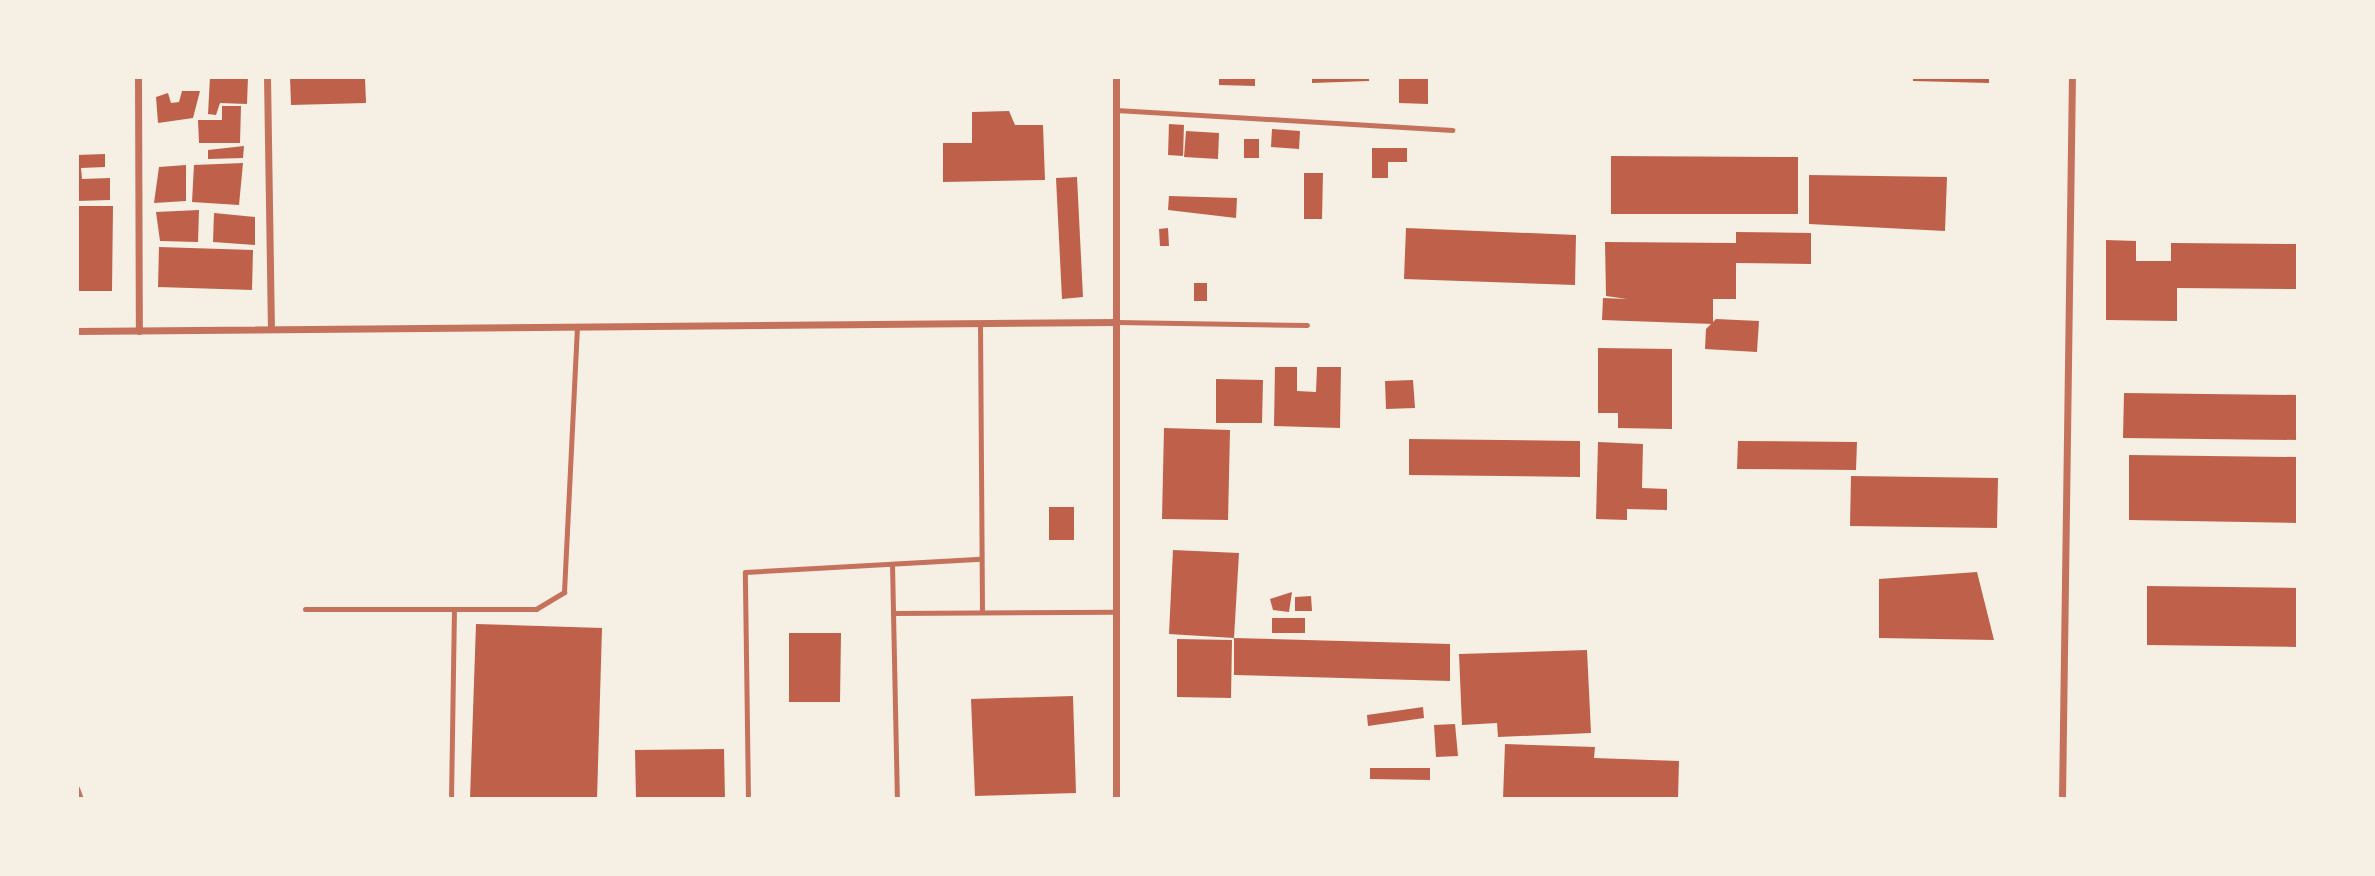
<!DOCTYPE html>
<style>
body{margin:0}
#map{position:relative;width:2375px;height:876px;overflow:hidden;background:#f6efe4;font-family:"PT Sans Narrow",sans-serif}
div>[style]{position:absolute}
.building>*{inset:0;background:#bf614a}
.service>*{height:5px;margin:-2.5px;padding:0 2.5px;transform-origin:2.5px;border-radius:2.5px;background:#c5725c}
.minor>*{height:7px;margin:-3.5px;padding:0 3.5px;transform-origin:3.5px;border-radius:3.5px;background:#c5725c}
span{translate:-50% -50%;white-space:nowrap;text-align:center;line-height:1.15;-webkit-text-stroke:7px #f6efe4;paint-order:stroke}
.frame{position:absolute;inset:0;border:79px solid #f6efe4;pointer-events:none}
</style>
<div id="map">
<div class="building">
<i style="clip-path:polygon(210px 77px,248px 77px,247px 104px,220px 103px,216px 115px,208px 114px)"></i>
<i style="clip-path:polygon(290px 77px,365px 77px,366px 103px,291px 105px)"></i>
<i style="clip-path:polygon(1219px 77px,1255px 77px,1255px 86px,1219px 85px)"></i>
<i style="clip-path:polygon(1312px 77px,1369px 77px,1369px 81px,1312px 83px)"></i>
<i style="clip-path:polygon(1399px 77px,1428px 79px,1428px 104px,1399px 103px)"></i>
<i style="clip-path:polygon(1913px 77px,1989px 77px,1989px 83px,1913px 81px)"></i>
<i style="clip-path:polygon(182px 91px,200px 91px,193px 118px,158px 123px,156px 97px,168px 93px,171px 103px,179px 102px)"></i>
<i style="clip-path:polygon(222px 106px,241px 106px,240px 143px,199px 143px,198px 120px,222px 120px)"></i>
<i style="clip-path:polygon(1009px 111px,1015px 125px,1043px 125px,1045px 180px,943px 182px,943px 143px,972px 143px,972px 112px)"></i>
<i style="clip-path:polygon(1169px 124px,1184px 125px,1183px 156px,1168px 155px)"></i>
<i style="clip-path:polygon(1272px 129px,1300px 131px,1299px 149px,1271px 147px)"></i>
<i style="clip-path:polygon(1186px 131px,1219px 133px,1218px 159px,1184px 157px)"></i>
<i style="clip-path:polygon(1244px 139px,1259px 139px,1259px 158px,1244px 158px)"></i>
<i style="clip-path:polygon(244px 146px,243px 158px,208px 159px,208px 150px)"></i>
<i style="clip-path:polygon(1372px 148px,1407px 148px,1407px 162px,1388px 162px,1388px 178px,1372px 178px)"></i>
<i style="clip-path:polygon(105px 154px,105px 167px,81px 168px,82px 179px,110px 178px,110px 200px,77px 201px,77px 155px)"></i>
<i style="clip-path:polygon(1611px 156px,1798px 157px,1798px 214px,1611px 214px)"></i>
<i style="clip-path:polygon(243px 163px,239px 205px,192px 202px,194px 165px)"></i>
<i style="clip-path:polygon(186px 165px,186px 201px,154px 203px,159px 167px)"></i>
<i style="clip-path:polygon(1304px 173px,1323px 173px,1322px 219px,1304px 219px)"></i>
<i style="clip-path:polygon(1809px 175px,1947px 177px,1945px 231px,1809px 224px)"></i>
<i style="clip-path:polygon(1077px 177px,1083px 297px,1062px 299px,1056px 178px)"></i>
<i style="clip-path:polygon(1169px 196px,1237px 198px,1236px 218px,1168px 210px)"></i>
<i style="clip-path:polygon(77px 206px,113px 206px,112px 291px,77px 291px)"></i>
<i style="clip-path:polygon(199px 210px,198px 242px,160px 241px,156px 212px)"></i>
<i style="clip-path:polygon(214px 213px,255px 217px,255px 245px,213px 242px)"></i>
<i style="clip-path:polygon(1168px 228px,1169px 246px,1160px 246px,1159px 229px)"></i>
<i style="clip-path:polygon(1406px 228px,1576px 235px,1575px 285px,1404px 279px)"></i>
<i style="clip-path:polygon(1736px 232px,1811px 233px,1811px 264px,1736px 263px,1736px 299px,1713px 299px,1713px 324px,1602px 320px,1603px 298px,1627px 299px,1606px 296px,1605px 242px,1736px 243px)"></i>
<i style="clip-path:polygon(2106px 240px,2136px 241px,2136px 261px,2171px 261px,2171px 243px,2298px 244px,2298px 289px,2177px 288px,2177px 321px,2106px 320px)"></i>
<i style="clip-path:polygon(159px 247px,253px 250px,252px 290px,158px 287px)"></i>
<i style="clip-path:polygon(1194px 283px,1207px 283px,1207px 301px,1194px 301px)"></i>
<i style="clip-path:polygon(1716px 319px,1759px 321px,1757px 352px,1705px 349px,1706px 329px)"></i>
<i style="clip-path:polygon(1598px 348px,1672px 349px,1672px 429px,1618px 428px,1618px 413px,1598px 413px)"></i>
<i style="clip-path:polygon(1275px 367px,1297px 367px,1297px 391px,1316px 392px,1317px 367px,1341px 367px,1340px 428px,1274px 426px)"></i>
<i style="clip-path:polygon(1216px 379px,1263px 380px,1262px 423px,1216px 423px)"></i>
<i style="clip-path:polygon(1413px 380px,1415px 408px,1386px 409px,1385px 381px)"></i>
<i style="clip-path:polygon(2124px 393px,2298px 395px,2298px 440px,2123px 438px)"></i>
<i style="clip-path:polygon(1164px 428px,1230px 430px,1228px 520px,1162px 519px)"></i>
<i style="clip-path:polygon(1409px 439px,1580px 441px,1580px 477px,1409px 475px)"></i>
<i style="clip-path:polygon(1738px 441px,1857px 442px,1856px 470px,1737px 469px)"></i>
<i style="clip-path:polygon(1598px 442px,1643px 444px,1642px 488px,1667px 489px,1667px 510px,1627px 509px,1627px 520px,1596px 519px)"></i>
<i style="clip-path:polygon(2129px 455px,2298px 457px,2298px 523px,2129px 520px)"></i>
<i style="clip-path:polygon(1851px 476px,1998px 478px,1997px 528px,1850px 526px)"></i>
<i style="clip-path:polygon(1049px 507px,1074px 507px,1074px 540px,1049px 540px)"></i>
<i style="clip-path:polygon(1173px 550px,1239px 553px,1234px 638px,1169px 634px)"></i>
<i style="clip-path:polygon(1977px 572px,1994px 640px,1879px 638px,1879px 579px)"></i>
<i style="clip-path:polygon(2147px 586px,2298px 588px,2298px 647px,2147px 645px)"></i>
<i style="clip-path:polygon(1292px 592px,1289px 612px,1273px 610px,1270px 599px)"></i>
<i style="clip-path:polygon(1311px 596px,1312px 611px,1295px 611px,1295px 597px)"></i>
<i style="clip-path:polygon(1272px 618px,1305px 618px,1305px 633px,1272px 633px)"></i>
<i style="clip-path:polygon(476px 624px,602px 628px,597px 799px,470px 799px)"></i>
<i style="clip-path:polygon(789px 633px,841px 633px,840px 702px,789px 702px)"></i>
<i style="clip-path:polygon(1234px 638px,1450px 644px,1450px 681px,1234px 675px)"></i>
<i style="clip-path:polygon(1177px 639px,1232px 640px,1231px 698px,1177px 697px)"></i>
<i style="clip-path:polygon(1587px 650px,1591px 733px,1498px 737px,1497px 723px,1462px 725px,1459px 654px)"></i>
<i style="clip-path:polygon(1073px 696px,1076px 793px,975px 796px,971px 699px)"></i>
<i style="clip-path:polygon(1423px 707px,1424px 718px,1368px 726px,1367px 715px)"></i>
<i style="clip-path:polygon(1455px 724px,1458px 756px,1436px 757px,1434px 725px)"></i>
<i style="clip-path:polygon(1505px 744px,1595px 747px,1594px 758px,1679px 761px,1678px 799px,1503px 799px)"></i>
<i style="clip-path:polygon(724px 749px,725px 799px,636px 799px,635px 750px)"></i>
<i style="clip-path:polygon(1370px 768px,1430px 768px,1430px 780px,1370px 779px)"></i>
</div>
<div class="service">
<i style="left:1116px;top:110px;width:337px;rotate:3.4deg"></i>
<i style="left:1116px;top:322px;width:191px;rotate:0.9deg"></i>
<i style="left:980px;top:323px;width:289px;rotate:89.6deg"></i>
<i style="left:892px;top:564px;width:235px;rotate:88.8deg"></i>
<i style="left:305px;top:609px;width:231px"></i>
<i style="left:536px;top:609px;width:33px;rotate:-31deg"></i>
<i style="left:564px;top:592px;width:266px;rotate:-87.2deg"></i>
<i style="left:893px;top:613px;width:223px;rotate:-0.3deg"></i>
<i style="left:77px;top:788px;width:12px;rotate:70deg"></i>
<i style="left:451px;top:799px;width:190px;rotate:-89.1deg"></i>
<i style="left:748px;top:799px;width:227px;rotate:-90.8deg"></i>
<i style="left:745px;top:572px;width:236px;rotate:-3.2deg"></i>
</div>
<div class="minor">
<i style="left:138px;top:77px;width:254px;rotate:89.8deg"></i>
<i style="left:267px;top:77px;width:252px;rotate:89.1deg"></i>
<i style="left:77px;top:331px;width:1039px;rotate:-0.5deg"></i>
<i style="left:1116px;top:799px;width:722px;rotate:-90deg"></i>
<i style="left:2062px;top:799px;width:722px;rotate:-89.21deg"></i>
</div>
<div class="frame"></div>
</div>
